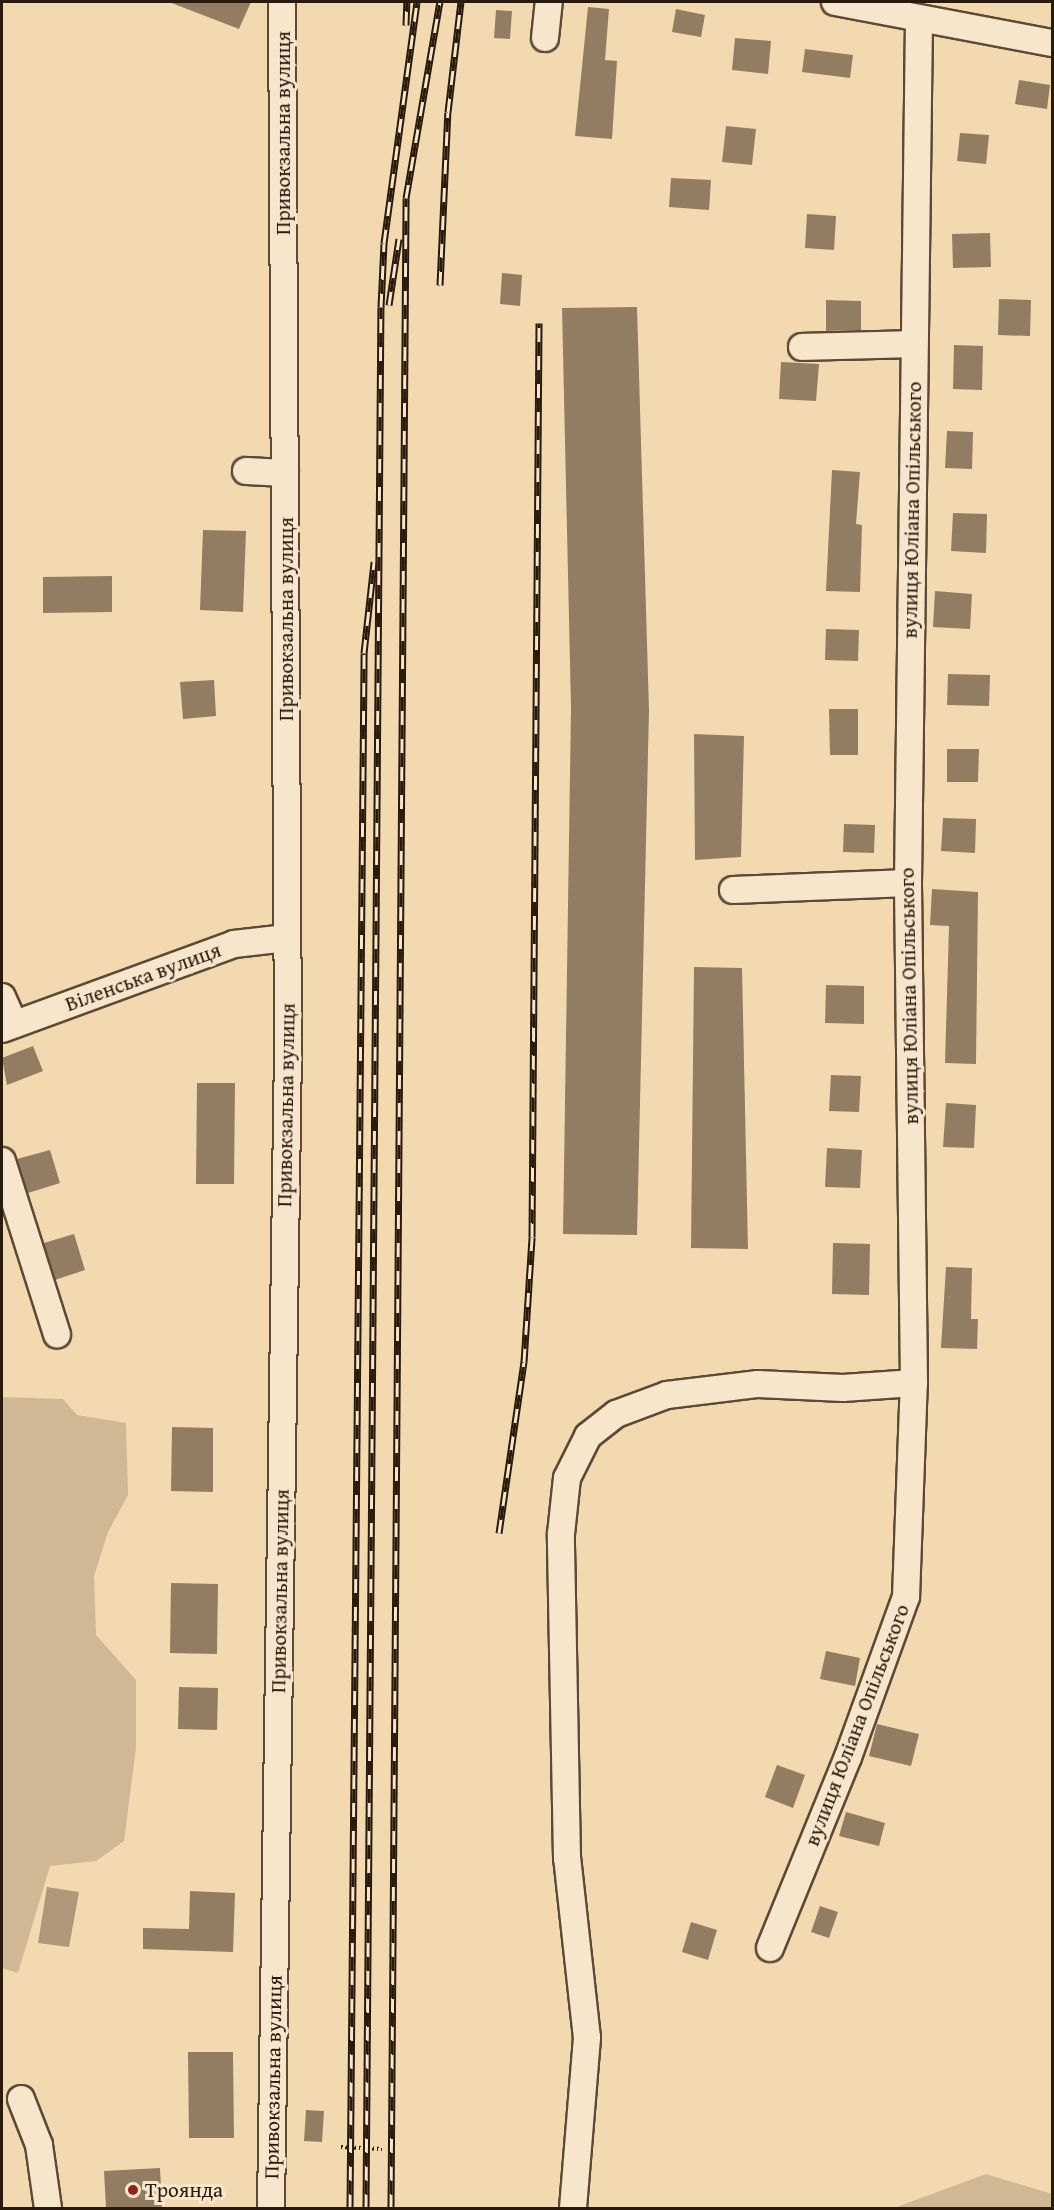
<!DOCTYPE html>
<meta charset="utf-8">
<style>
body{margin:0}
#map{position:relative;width:1054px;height:2210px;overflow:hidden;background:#f3d9b0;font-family:"Gentium Book Plus",serif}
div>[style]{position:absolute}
.green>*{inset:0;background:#d1b894}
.water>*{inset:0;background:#af9879}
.building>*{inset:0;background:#937d62}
.path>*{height:4px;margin-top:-2px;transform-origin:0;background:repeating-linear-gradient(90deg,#2a190d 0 1.5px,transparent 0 4.5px)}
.roads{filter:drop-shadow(2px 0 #5c4936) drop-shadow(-2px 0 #5c4936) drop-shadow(0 2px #5c4936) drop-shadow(0 -2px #5c4936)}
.minor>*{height:26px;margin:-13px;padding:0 13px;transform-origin:13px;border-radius:13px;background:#f7e6cc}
.rail>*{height:7px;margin-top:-3.5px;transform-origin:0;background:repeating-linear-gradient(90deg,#f7e6cc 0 14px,#2a190d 0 28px);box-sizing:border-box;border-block:2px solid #2a190d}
.dots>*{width:16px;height:16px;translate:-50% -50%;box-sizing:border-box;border:3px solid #f7e6cc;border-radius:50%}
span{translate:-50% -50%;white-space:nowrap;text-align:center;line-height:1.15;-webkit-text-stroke:6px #f7e6cc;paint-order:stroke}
.street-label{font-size:21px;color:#2a190d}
.poi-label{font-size:21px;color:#2a190d}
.left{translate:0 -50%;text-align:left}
.frame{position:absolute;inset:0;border:3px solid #2a190d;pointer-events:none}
</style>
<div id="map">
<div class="green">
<i style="clip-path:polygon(2px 1397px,63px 1399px,77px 1415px,126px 1423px,128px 1495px,108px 1532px,94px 1576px,96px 1635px,136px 1680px,136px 1748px,124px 1841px,96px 1861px,50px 1866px,18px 1973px,2px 1968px)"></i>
<i style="clip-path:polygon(986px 2174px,1052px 2194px,1052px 2208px,894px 2208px)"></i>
</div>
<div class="water">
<i style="clip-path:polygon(47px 1887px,79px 1892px,69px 1947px,38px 1943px)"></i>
</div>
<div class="building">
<i style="clip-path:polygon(169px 2px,251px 2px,239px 29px)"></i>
<i style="clip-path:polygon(588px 7px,609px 9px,605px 60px,617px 61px,612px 139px,575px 136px)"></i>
<i style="clip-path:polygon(676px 9px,705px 15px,701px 37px,672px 32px)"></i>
<i style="clip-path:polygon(496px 10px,512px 11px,510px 39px,494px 38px)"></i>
<i style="clip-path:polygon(735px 38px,771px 41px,768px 74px,732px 70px)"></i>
<i style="clip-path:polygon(805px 49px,853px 55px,850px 78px,802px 72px)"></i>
<i style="clip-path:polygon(1019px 80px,1050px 85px,1047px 109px,1015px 104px)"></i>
<i style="clip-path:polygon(726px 126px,756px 129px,752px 165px,722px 162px)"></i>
<i style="clip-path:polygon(960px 133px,989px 135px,986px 164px,957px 161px)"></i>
<i style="clip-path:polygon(671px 178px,711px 180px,709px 210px,669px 207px)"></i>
<i style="clip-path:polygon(807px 214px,836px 216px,834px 250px,805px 248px)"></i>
<i style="clip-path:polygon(990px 233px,991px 267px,953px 268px,952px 234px)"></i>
<i style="clip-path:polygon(502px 273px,522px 275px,520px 306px,500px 304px)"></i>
<i style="clip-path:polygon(999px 299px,1031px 300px,1030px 336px,998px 335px)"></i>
<i style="clip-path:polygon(826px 300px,861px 301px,861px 330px,826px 331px)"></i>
<i style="clip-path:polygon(637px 307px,649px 710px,637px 1235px,563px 1234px,571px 708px,562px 308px)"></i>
<i style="clip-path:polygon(954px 345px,983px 346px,982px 390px,953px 389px)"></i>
<i style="clip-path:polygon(781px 362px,819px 364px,816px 401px,779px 399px)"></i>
<i style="clip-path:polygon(947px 431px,973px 432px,972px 469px,945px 468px)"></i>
<i style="clip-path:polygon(832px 470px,860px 472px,856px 524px,862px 525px,860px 592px,826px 591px)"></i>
<i style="clip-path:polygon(953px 513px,987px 514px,986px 553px,951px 551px)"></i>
<i style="clip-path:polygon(203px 530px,246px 531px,243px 612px,200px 610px)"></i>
<i style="clip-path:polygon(112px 576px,112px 612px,43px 613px,43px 577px)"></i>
<i style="clip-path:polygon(935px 591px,972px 594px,970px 629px,933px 627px)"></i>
<i style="clip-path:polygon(826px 629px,859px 630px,858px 661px,825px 660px)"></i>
<i style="clip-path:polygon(948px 674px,990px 675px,989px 706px,947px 705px)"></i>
<i style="clip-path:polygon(214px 680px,216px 716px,183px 719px,180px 682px)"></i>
<i style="clip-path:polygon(829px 709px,858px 709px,858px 755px,830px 755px)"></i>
<i style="clip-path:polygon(694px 734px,744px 736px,741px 857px,695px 860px)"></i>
<i style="clip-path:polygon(947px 749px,979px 749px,978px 782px,947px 782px)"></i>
<i style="clip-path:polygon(943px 818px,976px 819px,975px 853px,941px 851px)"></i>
<i style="clip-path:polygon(844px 824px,875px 825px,874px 853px,843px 852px)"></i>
<i style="clip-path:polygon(932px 889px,978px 892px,976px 1064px,945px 1063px,949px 926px,930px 925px)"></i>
<i style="clip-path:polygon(694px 967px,742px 968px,748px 1249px,691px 1248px)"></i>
<i style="clip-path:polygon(826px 985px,864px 986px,864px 1024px,825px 1023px)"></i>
<i style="clip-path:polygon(33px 1046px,43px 1071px,7px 1085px,2px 1058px)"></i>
<i style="clip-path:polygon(831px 1075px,861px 1076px,859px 1112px,829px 1111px)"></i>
<i style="clip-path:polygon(197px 1083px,235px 1083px,234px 1184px,196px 1184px)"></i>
<i style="clip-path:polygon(946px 1103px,976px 1105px,974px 1148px,943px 1147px)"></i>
<i style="clip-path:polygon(827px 1148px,862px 1150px,860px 1188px,825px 1187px)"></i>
<i style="clip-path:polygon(50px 1150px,60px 1183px,28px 1193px,17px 1159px)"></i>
<i style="clip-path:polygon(74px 1234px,85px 1270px,55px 1280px,44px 1243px)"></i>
<i style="clip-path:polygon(833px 1243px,870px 1244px,869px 1295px,832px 1294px)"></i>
<i style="clip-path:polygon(946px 1267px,972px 1268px,971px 1319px,978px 1319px,977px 1349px,941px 1348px)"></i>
<i style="clip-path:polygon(172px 1427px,213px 1428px,213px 1492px,171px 1491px)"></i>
<i style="clip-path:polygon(171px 1583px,218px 1584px,217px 1654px,170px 1653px)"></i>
<i style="clip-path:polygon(826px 1651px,860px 1658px,855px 1686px,820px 1679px)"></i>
<i style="clip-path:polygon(179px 1687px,218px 1688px,217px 1730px,178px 1729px)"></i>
<i style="clip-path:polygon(877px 1724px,919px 1734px,911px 1766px,869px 1756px)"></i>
<i style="clip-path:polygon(777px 1765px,805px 1775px,793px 1808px,765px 1797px)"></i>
<i style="clip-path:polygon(846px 1812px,885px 1823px,879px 1846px,839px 1836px)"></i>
<i style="clip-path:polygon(190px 1891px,235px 1893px,233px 1952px,143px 1949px,143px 1928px,189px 1929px)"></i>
<i style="clip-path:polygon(820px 1906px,838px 1912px,829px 1938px,811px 1932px)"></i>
<i style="clip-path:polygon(691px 1922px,717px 1930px,708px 1960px,682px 1952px)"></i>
<i style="clip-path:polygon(188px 2052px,233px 2052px,234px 2138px,189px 2138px)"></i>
<i style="clip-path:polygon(306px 2110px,324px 2111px,322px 2142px,304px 2141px)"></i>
<i style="clip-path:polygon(160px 2168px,162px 2208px,106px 2208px,104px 2171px)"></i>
</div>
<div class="path">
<i style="left:341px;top:2147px;width:41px;rotate:2.8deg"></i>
</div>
<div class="roads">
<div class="minor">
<i style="left:835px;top:2px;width:221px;rotate:10.7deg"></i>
<i style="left:545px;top:38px;width:36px;rotate:-84deg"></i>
<i style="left:802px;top:347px;width:112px;rotate:-1.5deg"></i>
<i style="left:246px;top:471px;width:39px;rotate:3deg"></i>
<i style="left:733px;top:890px;width:175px;rotate:-2.3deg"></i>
<i style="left:2px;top:997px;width:30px;rotate:66deg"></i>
<i style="left:2px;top:1029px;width:247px;rotate:-20.1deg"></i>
<i style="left:234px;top:944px;width:53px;rotate:-6.5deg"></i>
<i style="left:2px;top:1161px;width:182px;rotate:72.4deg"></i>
<i style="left:770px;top:1948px;width:206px;rotate:-67.8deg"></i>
<i style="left:848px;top:1757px;width:170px;rotate:-70.1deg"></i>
<i style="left:906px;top:1597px;width:214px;rotate:-87.9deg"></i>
<i style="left:914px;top:1383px;width:500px;rotate:-90.69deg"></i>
<i style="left:908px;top:883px;width:864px;rotate:-89.27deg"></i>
<i style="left:21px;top:2099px;width:49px;rotate:68.6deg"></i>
<i style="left:39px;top:2145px;width:64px;rotate:81.9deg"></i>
<i style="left:271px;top:2208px;width:1165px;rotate:-89.16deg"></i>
<i style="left:288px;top:1043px;width:1041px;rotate:-90.33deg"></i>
<i style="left:573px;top:2208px;width:171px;rotate:-85.3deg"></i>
<i style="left:587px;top:2038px;width:181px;rotate:-96.3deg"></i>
<i style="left:567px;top:1858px;width:324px;rotate:-91.1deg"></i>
<i style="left:561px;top:1534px;width:56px;rotate:-83.9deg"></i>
<i style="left:567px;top:1478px;width:47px;rotate:-63.4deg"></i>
<i style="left:588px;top:1436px;width:36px;rotate:-38deg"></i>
<i style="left:616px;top:1414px;width:54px;rotate:-20.4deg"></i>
<i style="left:667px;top:1395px;width:92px;rotate:-6.9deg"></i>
<i style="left:758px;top:1384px;width:85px;rotate:2.7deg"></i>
<i style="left:843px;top:1388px;width:71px;rotate:-4deg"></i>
</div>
</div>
<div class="rail">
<i style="left:406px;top:25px;width:23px;rotate:-88deg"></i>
<i style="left:440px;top:285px;width:173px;rotate:-87.4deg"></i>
<i style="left:448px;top:112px;width:111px;rotate:-83.3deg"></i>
<i style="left:389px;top:305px;width:67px;rotate:-81.4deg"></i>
<i style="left:499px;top:1533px;width:173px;rotate:-81.7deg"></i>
<i style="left:524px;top:1362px;width:125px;rotate:-86.3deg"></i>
<i style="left:532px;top:1237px;width:914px;rotate:-89.56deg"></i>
<i style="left:350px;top:2208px;width:1555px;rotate:-89.48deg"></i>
<i style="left:364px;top:653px;width:92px;rotate:-83.7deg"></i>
<i style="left:366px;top:2208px;width:1901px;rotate:-89.55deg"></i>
<i style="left:381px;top:307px;width:64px;rotate:-87.3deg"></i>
<i style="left:384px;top:243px;width:243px;rotate:-82.2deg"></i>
<i style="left:391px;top:2208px;width:2010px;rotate:-89.57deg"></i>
<i style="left:406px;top:198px;width:199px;rotate:-80.2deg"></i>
</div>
<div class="dots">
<i style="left:133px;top:2190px;background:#8f2418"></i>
</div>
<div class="street-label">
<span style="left:283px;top:133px;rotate:-90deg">Привокзальна вулиця</span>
<span style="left:912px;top:510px;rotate:-89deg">вулиця Юліана Опільського</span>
<span style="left:286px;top:619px;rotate:-90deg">Привокзальна вулиця</span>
<span style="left:143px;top:977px;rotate:-20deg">Віленська вулиця</span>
<span style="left:909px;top:996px;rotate:-91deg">вулиця Юліана Опільського</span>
<span style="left:286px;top:1105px;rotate:-89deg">Привокзальна вулиця</span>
<span style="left:280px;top:1591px;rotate:-89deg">Привокзальна вулиця</span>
<span style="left:857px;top:1725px;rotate:-69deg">вулиця Юліана Опільського</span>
<span style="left:273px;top:2077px;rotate:-89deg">Привокзальна вулиця</span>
</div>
<div class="poi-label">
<span class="left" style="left:145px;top:2190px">Троянда</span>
</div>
<div class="frame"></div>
</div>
